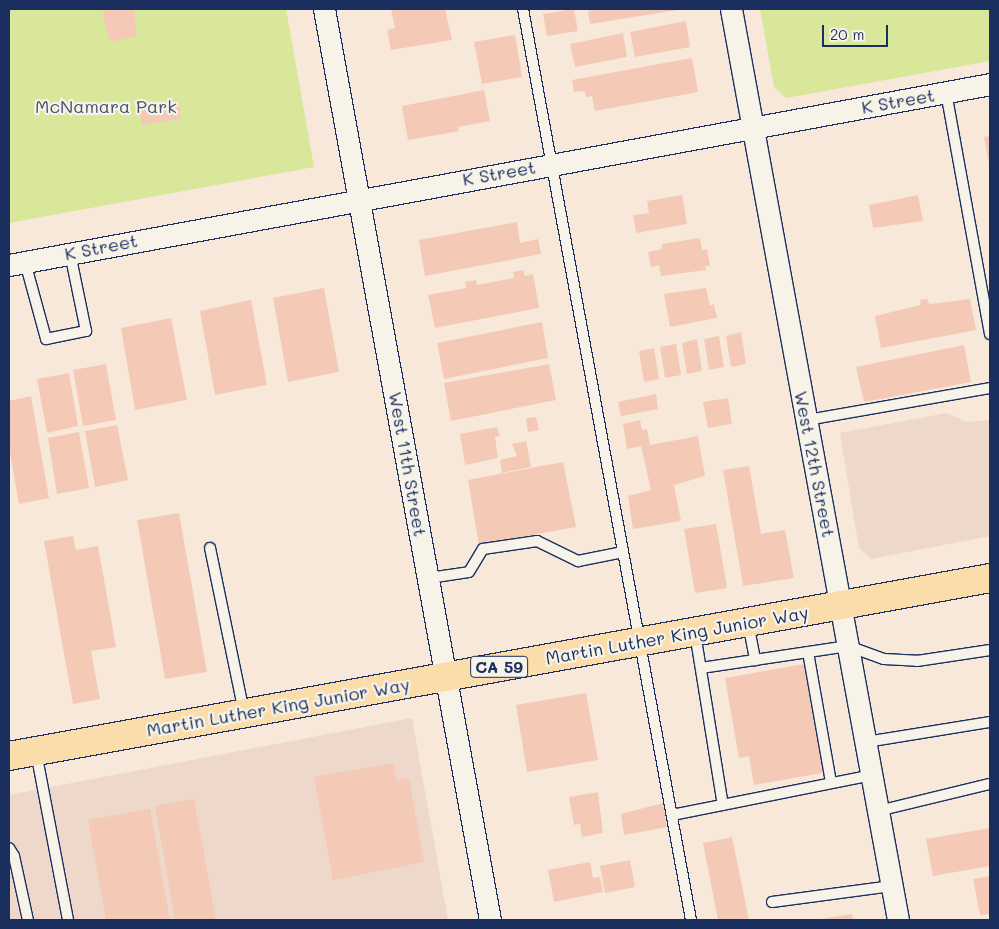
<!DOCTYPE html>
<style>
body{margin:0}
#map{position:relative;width:999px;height:929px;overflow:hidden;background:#f7e8da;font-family:Mali,sans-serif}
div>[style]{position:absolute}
.built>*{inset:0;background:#edd8cb}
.green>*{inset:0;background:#d9e79a}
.building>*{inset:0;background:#f4cab7}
.roads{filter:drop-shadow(1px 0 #1b2f5e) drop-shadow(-1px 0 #1b2f5e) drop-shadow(0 1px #1b2f5e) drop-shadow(0 -1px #1b2f5e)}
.lane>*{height:10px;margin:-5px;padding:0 5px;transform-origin:5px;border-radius:5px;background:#f7f3e8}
.street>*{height:21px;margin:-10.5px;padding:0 10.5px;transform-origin:10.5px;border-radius:10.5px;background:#f7f3e8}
.highway>*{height:28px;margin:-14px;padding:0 14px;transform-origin:14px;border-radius:14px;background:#fbddab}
span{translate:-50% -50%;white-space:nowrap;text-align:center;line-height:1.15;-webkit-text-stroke:4.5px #f7f3e8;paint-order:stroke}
.shield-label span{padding:1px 4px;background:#f7f3e8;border:1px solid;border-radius:4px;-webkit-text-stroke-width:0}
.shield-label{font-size:16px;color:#1b2f5e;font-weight:700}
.street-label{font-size:18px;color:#1b2f5e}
.park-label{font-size:18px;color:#41546a}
.frame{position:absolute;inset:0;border:10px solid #1b2f5e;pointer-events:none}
.scale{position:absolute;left:822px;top:25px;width:66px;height:22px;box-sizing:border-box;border:2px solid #1b2f5e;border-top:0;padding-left:6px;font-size:15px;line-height:18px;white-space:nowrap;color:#1b2f5e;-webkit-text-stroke:4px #f7f3e8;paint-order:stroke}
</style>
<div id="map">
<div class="built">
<i style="clip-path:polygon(947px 413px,967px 422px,990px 420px,990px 536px,871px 559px,859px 548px,840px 433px)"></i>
<i style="clip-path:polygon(412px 718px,448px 920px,9px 920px,9px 795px)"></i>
</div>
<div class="green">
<i style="clip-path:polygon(9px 9px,286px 9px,314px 167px,9px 223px)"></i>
<i style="clip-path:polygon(760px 9px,990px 9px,990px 61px,786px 98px,774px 87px)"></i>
</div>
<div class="building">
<i style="clip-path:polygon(103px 9px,134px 9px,137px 36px,111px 42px,104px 23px)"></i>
<i style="clip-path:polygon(391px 9px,445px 9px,452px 40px,391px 50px,387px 30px,395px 28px)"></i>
<i style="clip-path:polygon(574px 9px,578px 31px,547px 36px,543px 14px)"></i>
<i style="clip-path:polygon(598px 9px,677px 9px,678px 10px,590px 24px,588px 11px)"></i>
<i style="clip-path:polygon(686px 21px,690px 47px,635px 57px,630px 32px)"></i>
<i style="clip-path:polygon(623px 33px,627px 57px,575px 67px,570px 44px)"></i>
<i style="clip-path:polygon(515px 35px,522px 77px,482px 84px,474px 42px)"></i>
<i style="clip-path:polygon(692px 58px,698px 92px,595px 111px,592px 96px,586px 97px,585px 91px,574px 92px,572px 80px)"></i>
<i style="clip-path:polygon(484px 90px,490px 121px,458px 127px,459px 131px,408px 140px,402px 106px)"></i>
<i style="clip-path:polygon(178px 99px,181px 119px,142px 125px,138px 105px)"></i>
<i style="clip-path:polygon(990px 136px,990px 164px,989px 164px,984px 137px)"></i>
<i style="clip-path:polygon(682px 195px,687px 224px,636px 233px,633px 215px,649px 213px,647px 201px)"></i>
<i style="clip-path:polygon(918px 195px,923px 221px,873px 228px,869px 205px)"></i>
<i style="clip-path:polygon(517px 222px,520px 243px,538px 239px,541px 254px,425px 276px,419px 240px)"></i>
<i style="clip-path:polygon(700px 238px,702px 250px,707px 249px,710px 266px,705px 266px,706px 270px,661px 276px,659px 265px,651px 267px,648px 252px,662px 249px,662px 244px)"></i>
<i style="clip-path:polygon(523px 270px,525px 276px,533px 274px,539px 308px,435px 328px,428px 295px,466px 288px,465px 282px,476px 280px,477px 285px,514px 278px,513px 272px)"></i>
<i style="clip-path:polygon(324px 288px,339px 372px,288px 382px,273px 298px)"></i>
<i style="clip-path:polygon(706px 288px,710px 306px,714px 304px,717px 318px,670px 327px,664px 294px)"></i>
<i style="clip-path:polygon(928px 299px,929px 304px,970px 299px,976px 330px,881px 348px,875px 316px,921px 305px,920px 300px)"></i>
<i style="clip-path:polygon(251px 300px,267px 385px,215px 395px,200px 311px)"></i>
<i style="clip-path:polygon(171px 318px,187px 400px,135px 410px,121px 328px)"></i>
<i style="clip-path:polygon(542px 322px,548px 358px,444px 379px,437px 343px)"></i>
<i style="clip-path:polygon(741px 332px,746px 364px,731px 367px,726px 336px)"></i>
<i style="clip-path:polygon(719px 336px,724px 367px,709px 370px,704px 339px)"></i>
<i style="clip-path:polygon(697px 339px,702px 371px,687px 374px,682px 343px)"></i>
<i style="clip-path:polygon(676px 344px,681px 375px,665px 378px,660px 347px)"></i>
<i style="clip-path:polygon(964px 345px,971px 382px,864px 402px,856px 367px)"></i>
<i style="clip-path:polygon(654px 348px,659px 379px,644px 382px,639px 351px)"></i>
<i style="clip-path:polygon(106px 364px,116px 420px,83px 426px,73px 370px)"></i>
<i style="clip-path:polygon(549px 364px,556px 400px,451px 421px,444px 383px)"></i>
<i style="clip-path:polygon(69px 373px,78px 426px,47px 433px,37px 379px)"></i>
<i style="clip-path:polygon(656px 394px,658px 409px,621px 416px,618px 402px)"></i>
<i style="clip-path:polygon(31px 396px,49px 498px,19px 504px,9px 447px,9px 401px)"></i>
<i style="clip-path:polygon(728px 398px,732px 424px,708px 428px,703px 402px)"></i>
<i style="clip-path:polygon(536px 417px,539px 430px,528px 432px,526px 418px)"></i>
<i style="clip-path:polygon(640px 420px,642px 430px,647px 429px,650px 445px,698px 436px,705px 476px,674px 485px,681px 521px,633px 529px,628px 496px,651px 490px,641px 446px,627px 449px,623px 424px)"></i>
<i style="clip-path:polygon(117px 425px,128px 480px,95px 487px,85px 431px)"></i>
<i style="clip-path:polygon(497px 427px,500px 436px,495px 437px,498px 458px,465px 465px,460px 434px)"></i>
<i style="clip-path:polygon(79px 432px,89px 488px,57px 494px,48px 438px)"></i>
<i style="clip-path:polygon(526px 441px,531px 467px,502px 473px,500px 460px,517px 456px,512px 444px)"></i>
<i style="clip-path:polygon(563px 462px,576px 527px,479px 545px,468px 480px)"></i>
<i style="clip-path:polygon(749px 466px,761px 534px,785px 530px,794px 578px,743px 586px,723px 470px)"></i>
<i style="clip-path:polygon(179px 513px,207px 672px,165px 679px,137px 520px)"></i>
<i style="clip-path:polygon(716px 524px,727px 588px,695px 593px,684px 529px)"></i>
<i style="clip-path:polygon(73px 536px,76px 550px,98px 546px,116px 647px,91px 651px,100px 699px,73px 704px,44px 541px)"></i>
<i style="clip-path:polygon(804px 664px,823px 773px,754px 785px,749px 756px,739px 758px,725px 678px)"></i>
<i style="clip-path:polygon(586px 693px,598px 760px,527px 772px,516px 705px)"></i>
<i style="clip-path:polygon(393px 763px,396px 781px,409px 778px,424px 862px,333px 880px,314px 777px)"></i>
<i style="clip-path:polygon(598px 792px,603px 833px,582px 837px,580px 824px,574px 825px,569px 797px)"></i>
<i style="clip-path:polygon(194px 799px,216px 920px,175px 920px,155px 806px)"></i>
<i style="clip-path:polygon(663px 803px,667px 827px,624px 835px,621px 814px)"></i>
<i style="clip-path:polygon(150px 809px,170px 920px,106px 920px,88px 820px)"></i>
<i style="clip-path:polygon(990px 828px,990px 866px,933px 876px,926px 839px)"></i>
<i style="clip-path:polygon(732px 837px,749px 920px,718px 920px,703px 843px)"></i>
<i style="clip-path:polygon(630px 860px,635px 887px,605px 893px,600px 866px)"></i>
<i style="clip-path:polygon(590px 862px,593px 878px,600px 877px,603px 892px,554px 902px,548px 870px)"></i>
<i style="clip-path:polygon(990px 876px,990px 914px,980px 915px,973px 879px)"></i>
<i style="clip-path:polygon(852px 914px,853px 920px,821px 920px,821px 919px)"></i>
</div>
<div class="roads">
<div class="lane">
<i style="left:523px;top:9px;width:926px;rotate:79.55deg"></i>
<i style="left:946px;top:92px;width:246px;rotate:79.7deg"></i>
<i style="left:25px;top:262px;width:80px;rotate:74.7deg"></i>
<i style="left:46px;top:339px;width:41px;rotate:-11.3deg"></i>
<i style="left:86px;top:331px;width:80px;rotate:-101.6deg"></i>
<i style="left:807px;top:420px;width:186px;rotate:-9.9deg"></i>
<i style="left:210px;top:548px;width:167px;rotate:78.3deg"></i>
<i style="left:429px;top:578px;width:40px;rotate:-8.5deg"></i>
<i style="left:469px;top:572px;width:27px;rotate:-59deg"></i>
<i style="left:483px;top:549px;width:55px;rotate:-8.4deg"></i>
<i style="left:537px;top:541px;width:46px;rotate:26deg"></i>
<i style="left:578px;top:561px;width:46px;rotate:-11.3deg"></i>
<i style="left:748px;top:623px;width:38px;rotate:79deg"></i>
<i style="left:695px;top:633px;width:174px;rotate:80.8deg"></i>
<i style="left:808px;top:652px;width:133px;rotate:80deg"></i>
<i style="left:701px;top:668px;width:149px;rotate:-8.5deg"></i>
<i style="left:848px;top:646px;width:38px;rotate:20deg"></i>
<i style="left:884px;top:659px;width:33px;rotate:3deg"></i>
<i style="left:917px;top:661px;width:74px;rotate:-8.6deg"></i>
<i style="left:866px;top:742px;width:126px;rotate:-9.2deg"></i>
<i style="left:36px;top:752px;width:171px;rotate:79.2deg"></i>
<i style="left:878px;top:811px;width:115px;rotate:-13.6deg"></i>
<i style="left:672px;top:815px;width:204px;rotate:-11.3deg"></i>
<i style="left:9px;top:848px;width:9px;rotate:58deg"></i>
<i style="left:14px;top:856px;width:66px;rotate:77.7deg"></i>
<i style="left:772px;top:902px;width:121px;rotate:-7.6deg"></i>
</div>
<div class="street">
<i style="left:324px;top:9px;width:926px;rotate:79.67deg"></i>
<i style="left:731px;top:9px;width:926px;rotate:79.61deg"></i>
<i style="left:9px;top:265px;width:998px;rotate:-10.45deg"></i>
</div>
<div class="highway">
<i style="left:9px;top:756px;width:997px;rotate:-10.28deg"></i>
</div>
</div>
<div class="shield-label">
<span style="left:499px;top:667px">CA 59</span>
</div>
<div class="street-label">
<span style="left:898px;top:101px;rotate:-10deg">K Street</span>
<span style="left:499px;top:173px;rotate:-10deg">K Street</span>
<span style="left:101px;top:247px;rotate:-11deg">K Street</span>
<span style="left:408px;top:464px;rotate:80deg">West 11th Street</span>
<span style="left:815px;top:464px;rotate:79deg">West 12th Street</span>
<span style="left:677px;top:635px;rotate:-10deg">Martin Luther King Junior Way</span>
<span style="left:278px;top:707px;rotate:-10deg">Martin Luther King Junior Way</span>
</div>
<div class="park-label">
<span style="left:106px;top:106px">McNamara Park</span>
</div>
<div class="frame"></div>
<div class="scale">20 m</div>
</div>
